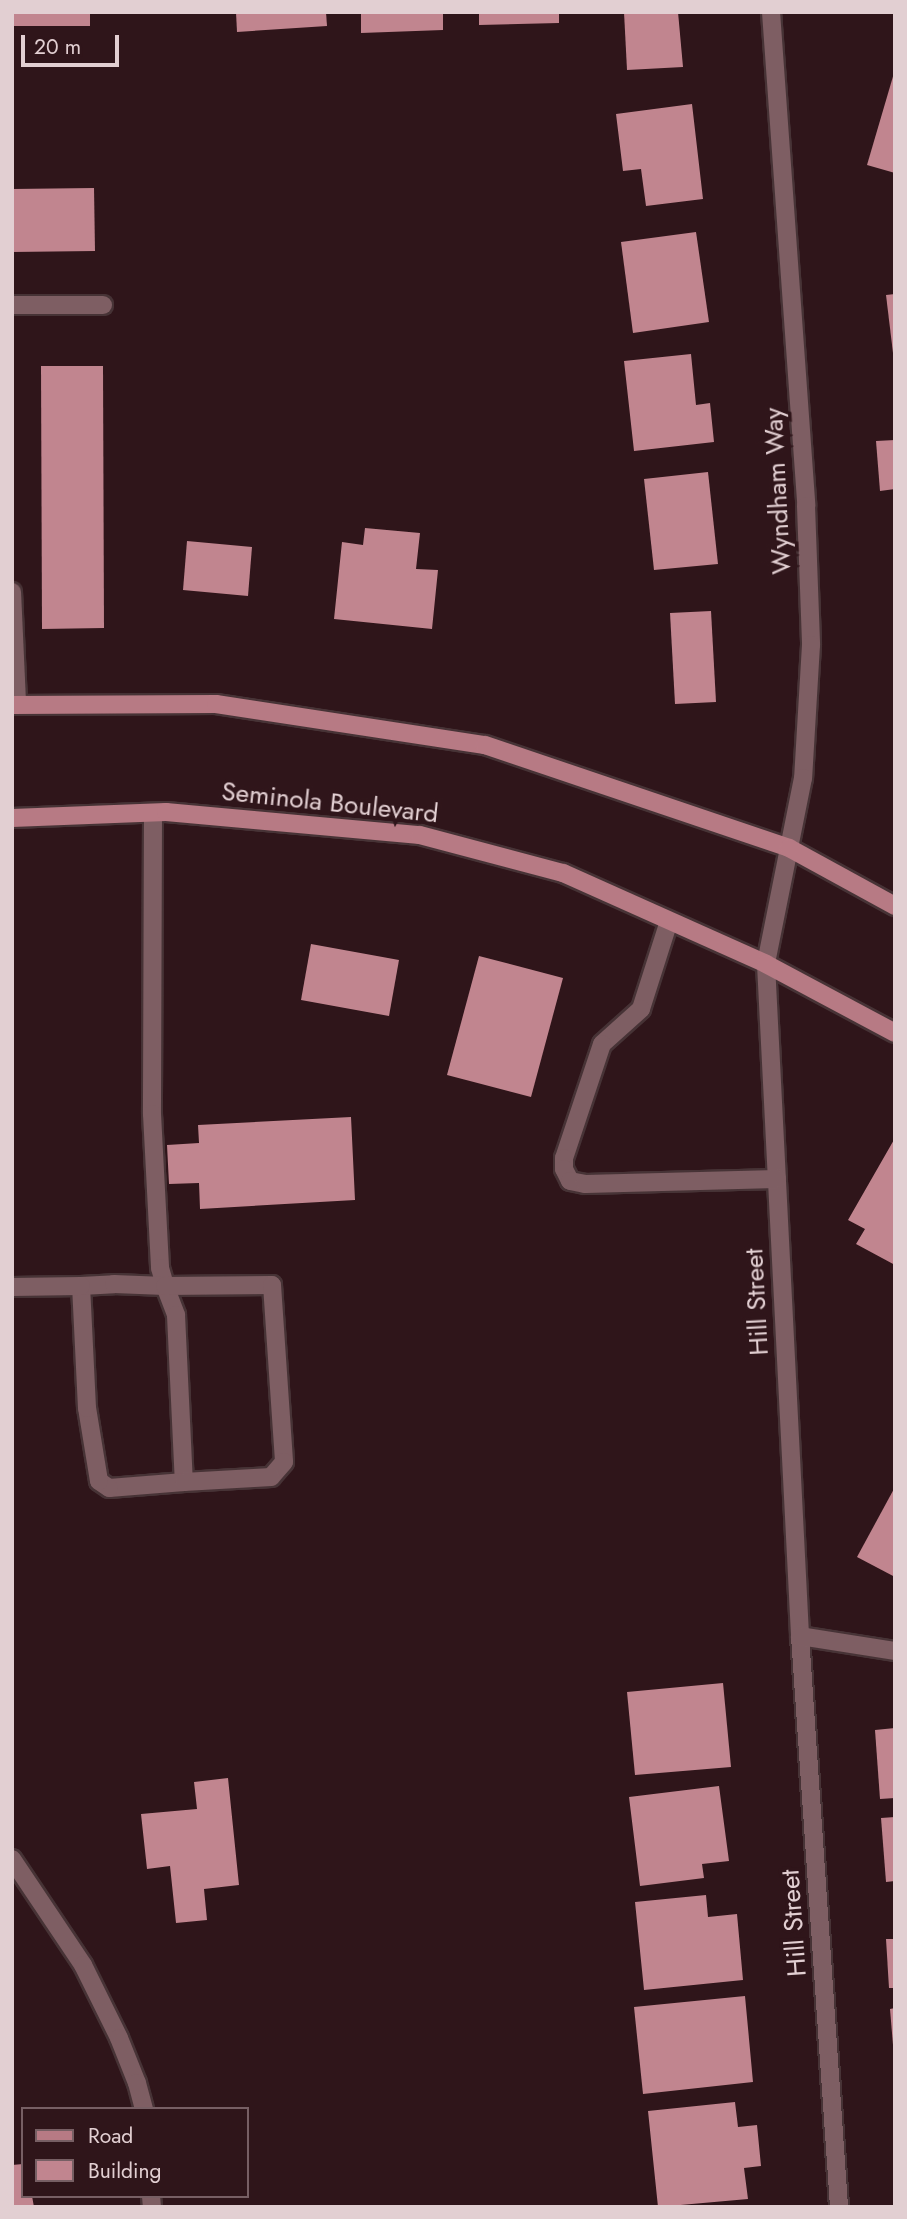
<!DOCTYPE html>
<style>
body{margin:0}
#map{position:relative;width:907px;height:2219px;overflow:hidden;background:#2f151a;font-family:Jost,sans-serif}
div>[style]{position:absolute}
.building>*{inset:0;background:#c1858f}
.roads{filter:drop-shadow(2px 0 #473336) drop-shadow(-2px 0 #473336) drop-shadow(0 2px #473336) drop-shadow(0 -2px #473336)}
.minor>*{height:18px;margin:-9px;padding:0 9px;transform-origin:9px;border-radius:9px;background:#7e5e63}
.major>*{height:18px;margin:-9px;padding:0 9px;transform-origin:9px;border-radius:9px;background:#b77a84}
span{translate:-50% -50%;white-space:nowrap;text-align:center;line-height:1.15;-webkit-text-stroke:7px #2f151a;paint-order:stroke}
.street-label{font-size:26px;color:#e2cfd2}
.frame{position:absolute;inset:0;border:14px solid #e2cfd2;pointer-events:none}
.legend{position:absolute;left:21px;top:2107px;width:228px;height:91px;box-sizing:border-box;background:#2f151a;border:2px solid #775f64;margin:0;padding:9px 12px;list-style:none;font-size:21px;color:#e2cfd2}
.legend li{display:flex;align-items:center;gap:14px;height:35px}
.legend b{width:35px;border:2px solid #775f64}
.scale{position:absolute;left:21px;top:35px;width:98px;height:32px;box-sizing:border-box;border:4px solid #e2cfd2;border-top:0;padding-left:9px;font-size:21px;line-height:24px;white-space:nowrap;color:#e2cfd2;-webkit-text-stroke:5px #2f151a;paint-order:stroke}
</style>
<div id="map">
<div class="building">
<i style="clip-path:polygon(12px 12px,90px 12px,90px 26px,12px 26px)"></i>
<i style="clip-path:polygon(236px 12px,326px 12px,327px 26px,237px 32px)"></i>
<i style="clip-path:polygon(361px 12px,443px 12px,443px 30px,361px 33px)"></i>
<i style="clip-path:polygon(479px 12px,559px 12px,559px 23px,479px 25px)"></i>
<i style="clip-path:polygon(624px 12px,678px 12px,683px 67px,627px 70px)"></i>
<i style="clip-path:polygon(894px 73px,895px 73px,895px 173px,867px 165px)"></i>
<i style="clip-path:polygon(692px 104px,703px 199px,646px 206px,641px 169px,623px 171px,616px 114px)"></i>
<i style="clip-path:polygon(94px 188px,95px 251px,12px 252px,12px 189px)"></i>
<i style="clip-path:polygon(696px 232px,709px 322px,633px 333px,621px 242px)"></i>
<i style="clip-path:polygon(895px 294px,895px 353px,893px 353px,886px 295px)"></i>
<i style="clip-path:polygon(691px 354px,696px 405px,710px 403px,714px 442px,634px 451px,624px 361px)"></i>
<i style="clip-path:polygon(41px 366px,103px 366px,104px 628px,42px 629px)"></i>
<i style="clip-path:polygon(895px 440px,895px 489px,880px 491px,876px 441px)"></i>
<i style="clip-path:polygon(708px 472px,718px 564px,654px 570px,644px 479px)"></i>
<i style="clip-path:polygon(365px 528px,420px 533px,416px 569px,438px 570px,432px 629px,334px 619px,342px 542px,363px 545px)"></i>
<i style="clip-path:polygon(187px 541px,252px 547px,248px 596px,183px 590px)"></i>
<i style="clip-path:polygon(711px 611px,716px 702px,675px 704px,670px 613px)"></i>
<i style="clip-path:polygon(311px 944px,399px 960px,389px 1016px,301px 1000px)"></i>
<i style="clip-path:polygon(479px 956px,563px 978px,531px 1097px,447px 1075px)"></i>
<i style="clip-path:polygon(351px 1117px,355px 1200px,200px 1209px,199px 1183px,169px 1184px,167px 1145px,199px 1143px,198px 1125px)"></i>
<i style="clip-path:polygon(895px 1138px,895px 1265px,856px 1244px,865px 1229px,848px 1220px)"></i>
<i style="clip-path:polygon(895px 1487px,895px 1577px,857px 1557px)"></i>
<i style="clip-path:polygon(723px 1683px,731px 1767px,635px 1775px,627px 1692px)"></i>
<i style="clip-path:polygon(895px 1728px,895px 1798px,880px 1799px,875px 1730px)"></i>
<i style="clip-path:polygon(228px 1778px,239px 1885px,204px 1889px,207px 1920px,176px 1923px,170px 1866px,147px 1869px,141px 1814px,197px 1809px,194px 1782px)"></i>
<i style="clip-path:polygon(719px 1786px,729px 1861px,702px 1864px,704px 1878px,640px 1886px,629px 1797px)"></i>
<i style="clip-path:polygon(895px 1817px,895px 1881px,886px 1882px,881px 1818px)"></i>
<i style="clip-path:polygon(706px 1895px,708px 1917px,737px 1914px,743px 1980px,644px 1990px,635px 1902px)"></i>
<i style="clip-path:polygon(886px 1939px,895px 1939px,895px 1988px,889px 1988px)"></i>
<i style="clip-path:polygon(745px 1996px,753px 2082px,643px 2094px,634px 2007px)"></i>
<i style="clip-path:polygon(895px 2008px,895px 2045px,893px 2045px,890px 2009px)"></i>
<i style="clip-path:polygon(735px 2102px,738px 2127px,757px 2125px,761px 2166px,744px 2168px,748px 2199px,658px 2207px,648px 2111px)"></i>
<i style="clip-path:polygon(23px 2164px,23px 2196px,32px 2196px,34px 2207px,12px 2207px,12px 2165px)"></i>
</div>
<div class="roads">
<div class="minor">
<i style="left:771px;top:12px;width:495px;rotate:85.9deg"></i>
<i style="left:806px;top:506px;width:139px;rotate:87.9deg"></i>
<i style="left:811px;top:645px;width:133px;rotate:93.4deg"></i>
<i style="left:803px;top:778px;width:190px;rotate:101.3deg"></i>
<i style="left:766px;top:964px;width:673px;rotate:87.1deg"></i>
<i style="left:800px;top:1636px;width:572px;rotate:86.09deg"></i>
<i style="left:12px;top:305px;width:91px"></i>
<i style="left:12px;top:592px;width:112px;rotate:87.4deg"></i>
<i style="left:153px;top:813px;width:301px;rotate:90.2deg"></i>
<i style="left:152px;top:1114px;width:154px;rotate:87deg"></i>
<i style="left:160px;top:1268px;width:19px;rotate:74deg"></i>
<i style="left:165px;top:1286px;width:31px;rotate:69deg"></i>
<i style="left:176px;top:1315px;width:167px;rotate:87.3deg"></i>
<i style="left:184px;top:1482px;width:75px;rotate:175.4deg"></i>
<i style="left:109px;top:1488px;width:12px;rotate:-145deg"></i>
<i style="left:99px;top:1481px;width:74px;rotate:-99.3deg"></i>
<i style="left:87px;top:1408px;width:122px;rotate:-92.8deg"></i>
<i style="left:81px;top:1286px;width:33px;rotate:-3deg"></i>
<i style="left:114px;top:1284px;width:51px;rotate:2.2deg"></i>
<i style="left:165px;top:1286px;width:107px;rotate:-0.5deg"></i>
<i style="left:272px;top:1285px;width:177px;rotate:86.1deg"></i>
<i style="left:284px;top:1462px;width:20px;rotate:131deg"></i>
<i style="left:271px;top:1477px;width:87px;rotate:176.7deg"></i>
<i style="left:669px;top:921px;width:92px;rotate:107.7deg"></i>
<i style="left:641px;top:1009px;width:52px;rotate:138.1deg"></i>
<i style="left:602px;top:1044px;width:120px;rotate:108.4deg"></i>
<i style="left:564px;top:1158px;width:11px;rotate:90deg"></i>
<i style="left:564px;top:1169px;width:13px;rotate:63deg"></i>
<i style="left:570px;top:1181px;width:15px;rotate:11deg"></i>
<i style="left:585px;top:1184px;width:192px;rotate:-1.5deg"></i>
<i style="left:12px;top:1287px;width:69px;rotate:-0.8deg"></i>
<i style="left:800px;top:1636px;width:96px;rotate:9deg"></i>
<i style="left:12px;top:1859px;width:128px;rotate:56.2deg"></i>
<i style="left:83px;top:1965px;width:81px;rotate:63.7deg"></i>
<i style="left:119px;top:2038px;width:48px;rotate:68.2deg"></i>
<i style="left:137px;top:2083px;width:27px;rotate:75deg"></i>
<i style="left:151px;top:2196px;width:11px;rotate:85deg"></i>
</div>
<div class="major">
<i style="left:12px;top:705px;width:204px;rotate:-0.3deg"></i>
<i style="left:216px;top:704px;width:272px;rotate:8.7deg"></i>
<i style="left:485px;top:745px;width:321px;rotate:18.7deg"></i>
<i style="left:789px;top:848px;width:121px;rotate:28.7deg"></i>
<i style="left:12px;top:818px;width:154px;rotate:-2.2deg"></i>
<i style="left:166px;top:812px;width:255px;rotate:5.2deg"></i>
<i style="left:420px;top:835px;width:148px;rotate:14.9deg"></i>
<i style="left:563px;top:873px;width:222px;rotate:24.1deg"></i>
<i style="left:766px;top:964px;width:146px;rotate:28.1deg"></i>
</div>
</div>
<div class="street-label">
<span style="left:778px;top:491px;rotate:-93deg">Wyndham Way</span>
<span style="left:330px;top:803px;rotate:6deg">Seminola Boulevard</span>
<span style="left:757px;top:1302px;rotate:-93deg">Hill Street</span>
<span style="left:794px;top:1923px;rotate:-94deg">Hill Street</span>
</div>
<div class="frame"></div>
<ul class="legend">
<li><b style="height:9px;background:#b77a84"></b>Road</li>
<li><b style="height:19px;background:#c1858f"></b>Building</li>
</ul>
<div class="scale">20 m</div>
</div>
